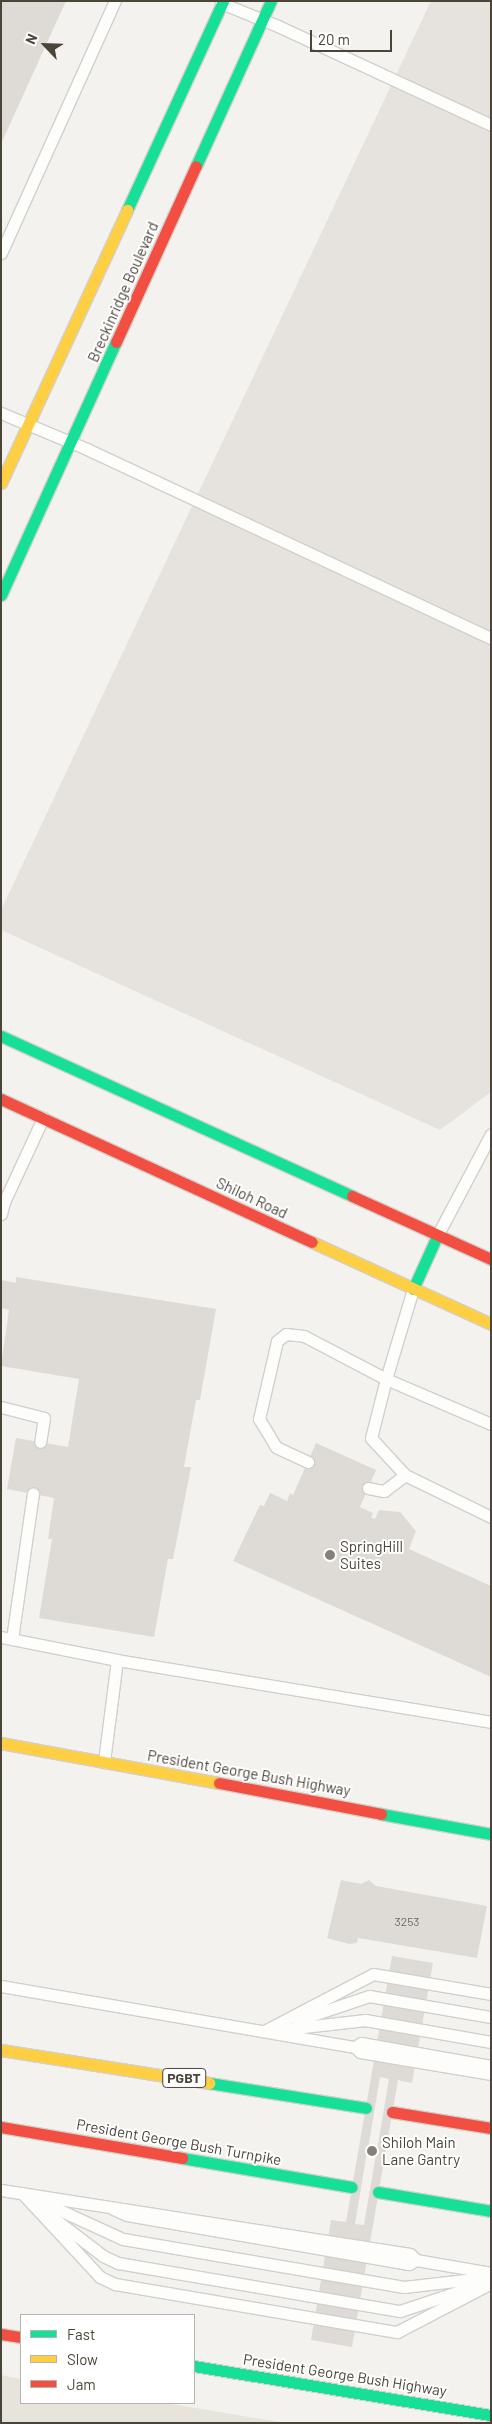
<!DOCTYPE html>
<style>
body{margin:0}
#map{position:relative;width:492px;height:2424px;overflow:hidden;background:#f4f2ee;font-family:Barlow,sans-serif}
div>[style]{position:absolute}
.residential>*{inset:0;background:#e7e4dc}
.parking>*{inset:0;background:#e6e3df}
.building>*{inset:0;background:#dedbd6}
.roads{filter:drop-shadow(1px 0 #d2d0cb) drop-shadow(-1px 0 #d2d0cb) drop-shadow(0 1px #d2d0cb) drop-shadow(0 -1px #d2d0cb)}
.lane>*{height:11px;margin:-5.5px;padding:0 5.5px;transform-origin:5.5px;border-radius:5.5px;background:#fdfdfc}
.fast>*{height:11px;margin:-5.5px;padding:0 5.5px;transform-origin:5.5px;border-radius:5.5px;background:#16e098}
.slow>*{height:11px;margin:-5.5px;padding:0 5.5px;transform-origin:5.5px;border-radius:5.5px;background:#ffcf43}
.jam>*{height:11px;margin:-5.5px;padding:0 5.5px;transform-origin:5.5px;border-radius:5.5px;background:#f24e42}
.dots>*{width:14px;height:14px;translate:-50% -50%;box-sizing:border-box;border:2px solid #fff;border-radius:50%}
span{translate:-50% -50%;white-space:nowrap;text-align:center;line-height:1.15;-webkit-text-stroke:4px #fff;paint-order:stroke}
.number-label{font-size:12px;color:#706a61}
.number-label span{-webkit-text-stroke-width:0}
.shield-label span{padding:1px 4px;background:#fff;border:1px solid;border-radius:4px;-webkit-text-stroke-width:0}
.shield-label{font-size:14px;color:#4b4439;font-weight:700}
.street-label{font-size:15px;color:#4b4439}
.poi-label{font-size:15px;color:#4b4439}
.left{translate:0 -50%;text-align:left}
.frame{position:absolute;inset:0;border:2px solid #4b4439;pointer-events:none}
.legend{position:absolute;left:20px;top:2314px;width:175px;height:90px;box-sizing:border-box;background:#fff;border:1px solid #b7b4b0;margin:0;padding:6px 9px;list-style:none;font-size:15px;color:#4b4439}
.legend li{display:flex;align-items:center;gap:10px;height:25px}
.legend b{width:25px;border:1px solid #b7b4b0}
.north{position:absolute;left:20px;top:20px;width:50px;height:50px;-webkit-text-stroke:4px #fff;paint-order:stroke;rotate:294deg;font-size:14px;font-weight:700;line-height:20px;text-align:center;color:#4b4439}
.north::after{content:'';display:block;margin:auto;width:18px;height:22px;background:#4b4439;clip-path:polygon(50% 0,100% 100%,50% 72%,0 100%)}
.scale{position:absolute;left:310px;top:30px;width:82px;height:22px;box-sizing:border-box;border:2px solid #4b4439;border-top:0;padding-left:6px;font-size:15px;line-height:18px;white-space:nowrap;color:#4b4439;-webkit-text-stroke:4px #fff;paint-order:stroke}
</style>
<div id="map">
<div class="residential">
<i style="clip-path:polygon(1px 2375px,21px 2379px,21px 2403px,166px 2403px,285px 2423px,1px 2423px)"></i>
</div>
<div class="parking">
<i style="clip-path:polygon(431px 1px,491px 1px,491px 1092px,440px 1130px,1px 930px,1px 910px)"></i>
</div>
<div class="building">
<i style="clip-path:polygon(1px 1px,66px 1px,1px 144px)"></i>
<i style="clip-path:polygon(16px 1277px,216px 1309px,200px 1400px,196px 1400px,184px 1467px,191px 1467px,173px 1559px,168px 1559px,154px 1637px,39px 1618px,52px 1539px,48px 1539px,54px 1498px,7px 1489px,16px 1438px,68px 1447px,79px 1379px,1px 1366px,9px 1310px,1px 1308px,1px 1280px,16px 1283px)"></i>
<i style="clip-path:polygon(316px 1443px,376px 1470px,360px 1507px,373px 1513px,371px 1518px,375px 1519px,379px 1510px,400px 1512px,416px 1531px,409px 1549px,491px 1586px,491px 1677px,233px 1561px,260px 1505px,264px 1506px,270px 1493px,287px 1501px,290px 1493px,293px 1495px)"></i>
<i style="clip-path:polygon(341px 1880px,361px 1884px,369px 1880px,376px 1886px,487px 1906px,477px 1958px,358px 1938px,357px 1943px,349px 1944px,327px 1938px)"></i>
<i style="clip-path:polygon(evenodd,392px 1956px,433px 1963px,412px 2083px,398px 2080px,352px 2347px,311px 2340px,331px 2220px,346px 2222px,392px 1956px,380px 2077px,389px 2079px,377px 2150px,368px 2149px,380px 2077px,392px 1956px,367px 2152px,376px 2154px,364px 2225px,355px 2224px,367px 2152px)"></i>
</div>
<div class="roads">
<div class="lane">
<i style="left:221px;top:3px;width:61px;rotate:22deg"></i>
<i style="left:278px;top:26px;width:235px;rotate:24.9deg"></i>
<i style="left:1px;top:253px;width:277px;rotate:-65.7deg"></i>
<i style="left:1px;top:413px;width:93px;rotate:22.7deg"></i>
<i style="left:87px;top:449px;width:446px;rotate:25.1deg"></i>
<i style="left:1px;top:1200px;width:4px;rotate:34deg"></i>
<i style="left:4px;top:1202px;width:93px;rotate:-65.1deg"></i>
<i style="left:1px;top:1214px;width:12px;rotate:-76deg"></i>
<i style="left:437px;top:1236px;width:115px;rotate:-62.1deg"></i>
<i style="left:413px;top:1289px;width:94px;rotate:106.7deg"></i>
<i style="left:386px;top:1379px;width:114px;rotate:23.2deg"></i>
<i style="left:1px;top:1407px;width:44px;rotate:14.3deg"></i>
<i style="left:44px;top:1418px;width:24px;rotate:99deg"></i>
<i style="left:308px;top:1462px;width:35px;rotate:-155deg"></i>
<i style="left:276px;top:1447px;width:33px;rotate:-121deg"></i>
<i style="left:259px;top:1419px;width:80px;rotate:-77deg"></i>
<i style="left:277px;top:1341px;width:11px;rotate:-38deg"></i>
<i style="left:286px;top:1334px;width:18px;rotate:6deg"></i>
<i style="left:304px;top:1336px;width:93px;rotate:27.7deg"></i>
<i style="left:386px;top:1379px;width:61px;rotate:104.3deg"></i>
<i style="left:371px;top:1438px;width:50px;rotate:47.4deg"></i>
<i style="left:405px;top:1475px;width:96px;rotate:26deg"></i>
<i style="left:368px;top:1488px;width:16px;rotate:11deg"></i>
<i style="left:384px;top:1491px;width:26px;rotate:-37deg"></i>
<i style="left:1px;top:1637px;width:118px;rotate:11.2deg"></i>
<i style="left:117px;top:1660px;width:103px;rotate:97.3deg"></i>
<i style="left:12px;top:1639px;width:147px;rotate:-81.8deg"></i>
<i style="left:117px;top:1660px;width:379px;rotate:9.4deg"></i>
<i style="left:1px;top:1986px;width:359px;rotate:9.8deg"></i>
<i style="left:355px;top:2047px;width:7px;rotate:45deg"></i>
<i style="left:360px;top:2052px;width:133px;rotate:9.5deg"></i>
<i style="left:298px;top:2020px;width:75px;rotate:-18.7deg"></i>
<i style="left:369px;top:1996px;width:124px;rotate:9.8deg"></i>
<i style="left:277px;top:2030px;width:89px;rotate:-6.5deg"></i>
<i style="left:365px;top:2020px;width:128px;rotate:9.9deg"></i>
<i style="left:264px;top:2031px;width:123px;rotate:-27.6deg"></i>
<i style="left:373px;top:1974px;width:120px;rotate:9.6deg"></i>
<i style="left:355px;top:2047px;width:7px;rotate:-34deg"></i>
<i style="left:361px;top:2043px;width:132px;rotate:10deg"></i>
<i style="left:1px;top:2190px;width:414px;rotate:8.9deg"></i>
<i style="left:410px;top:2254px;width:8px;rotate:45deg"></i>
<i style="left:416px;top:2260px;width:76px;rotate:9.8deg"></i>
<i style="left:22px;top:2193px;width:115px;rotate:47.1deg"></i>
<i style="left:100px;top:2277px;width:17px;rotate:25deg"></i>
<i style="left:115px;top:2284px;width:286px;rotate:9.7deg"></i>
<i style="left:397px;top:2332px;width:106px;rotate:-27.5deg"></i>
<i style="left:40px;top:2201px;width:91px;rotate:24.6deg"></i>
<i style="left:123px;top:2239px;width:285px;rotate:9.7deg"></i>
<i style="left:404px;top:2287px;width:88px;rotate:-6.6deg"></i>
<i style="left:113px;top:2209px;width:15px;rotate:23deg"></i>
<i style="left:127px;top:2215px;width:286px;rotate:9.9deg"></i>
<i style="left:409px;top:2264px;width:8px;rotate:-30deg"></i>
<i style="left:47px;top:2213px;width:71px;rotate:37.5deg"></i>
<i style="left:103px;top:2256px;width:17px;rotate:25deg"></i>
<i style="left:118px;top:2263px;width:286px;rotate:9.7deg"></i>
<i style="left:400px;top:2311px;width:76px;rotate:-18.4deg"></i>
</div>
<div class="fast">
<i style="left:196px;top:166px;width:181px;rotate:-65.6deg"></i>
<i style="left:127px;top:210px;width:230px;rotate:-65.3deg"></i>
<i style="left:1px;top:595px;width:278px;rotate:-65.6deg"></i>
<i style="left:1px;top:1036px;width:386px;rotate:24.5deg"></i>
<i style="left:413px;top:1289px;width:58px;rotate:-65.6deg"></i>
<i style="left:381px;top:1814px;width:112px;rotate:10.3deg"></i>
<i style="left:209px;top:2083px;width:159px;rotate:9deg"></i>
<i style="left:182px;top:2158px;width:172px;rotate:9.7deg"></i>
<i style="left:378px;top:2192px;width:115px;rotate:9.5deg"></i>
<i style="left:194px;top:2366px;width:301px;rotate:9.4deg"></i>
</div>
<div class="slow">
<i style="left:1px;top:483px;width:301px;rotate:-65.2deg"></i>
<i style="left:312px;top:1242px;width:197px;rotate:24.6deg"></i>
<i style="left:1px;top:1743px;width:222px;rotate:10.4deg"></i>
<i style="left:1px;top:2050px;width:211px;rotate:9deg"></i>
</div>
<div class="jam">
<i style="left:116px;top:342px;width:193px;rotate:-65.6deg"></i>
<i style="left:1px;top:1099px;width:342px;rotate:24.7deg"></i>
<i style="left:352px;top:1196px;width:153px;rotate:24.4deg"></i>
<i style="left:219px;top:1783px;width:165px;rotate:10.8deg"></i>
<i style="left:392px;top:2112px;width:100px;rotate:9.2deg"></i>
<i style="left:1px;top:2127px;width:184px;rotate:9.7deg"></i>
<i style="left:1px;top:2334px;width:20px;rotate:9deg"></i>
</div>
</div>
<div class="dots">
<i style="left:330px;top:1555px;background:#868178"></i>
<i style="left:372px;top:2151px;background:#868178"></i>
</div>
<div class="number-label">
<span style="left:407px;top:1922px">3253</span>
</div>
<div class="shield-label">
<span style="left:184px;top:2078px">PGBT</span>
</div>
<div class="street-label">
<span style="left:123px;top:292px;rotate:-66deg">Breckinridge Boulevard</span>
<span style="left:252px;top:1198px;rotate:25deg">Shiloh Road</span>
<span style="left:249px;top:1773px;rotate:10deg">President George Bush Highway</span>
<span style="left:179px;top:2142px;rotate:10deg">President George Bush Turnpike</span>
<span style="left:345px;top:2375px;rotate:9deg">President George Bush Highway</span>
</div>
<div class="poi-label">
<span class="left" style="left:340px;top:1555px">SpringHill<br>Suites</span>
<span class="left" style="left:382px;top:2151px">Shiloh Main<br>Lane Gantry</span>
</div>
<div class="frame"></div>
<ul class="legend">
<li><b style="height:6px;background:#16e098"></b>Fast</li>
<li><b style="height:6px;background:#ffcf43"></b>Slow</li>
<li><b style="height:6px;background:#f24e42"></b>Jam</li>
</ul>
<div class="north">N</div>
<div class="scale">20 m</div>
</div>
